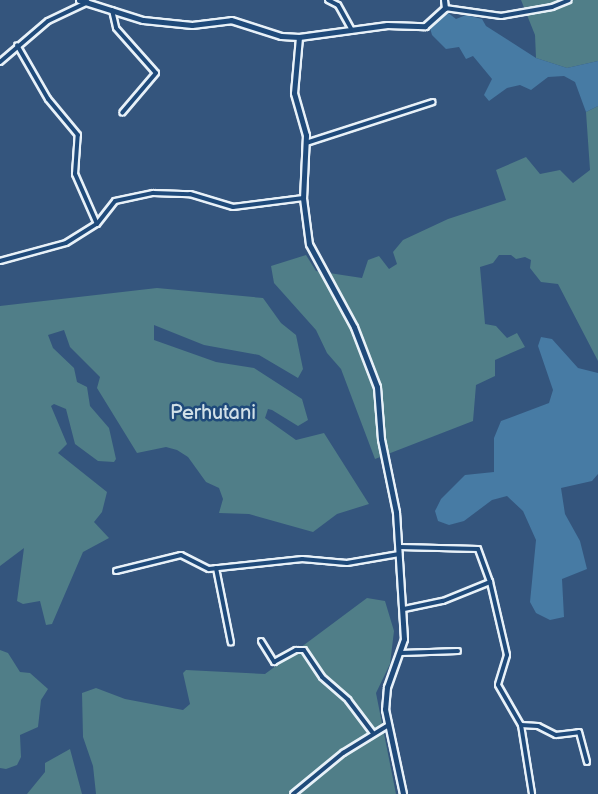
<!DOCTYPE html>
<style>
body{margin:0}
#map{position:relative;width:598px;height:794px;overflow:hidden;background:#34557d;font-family:"Balsamiq Sans",sans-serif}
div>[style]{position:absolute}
.green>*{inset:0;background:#507e88}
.water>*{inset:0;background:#477ba4}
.roads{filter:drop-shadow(2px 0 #e8f1f8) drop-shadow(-2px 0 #e8f1f8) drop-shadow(0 2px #e8f1f8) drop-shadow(0 -2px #e8f1f8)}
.street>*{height:4px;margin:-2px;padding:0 2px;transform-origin:2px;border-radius:2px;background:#1f4a7a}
.secondary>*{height:5px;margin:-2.5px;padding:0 2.5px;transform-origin:2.5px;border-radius:2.5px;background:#1f4a7a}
span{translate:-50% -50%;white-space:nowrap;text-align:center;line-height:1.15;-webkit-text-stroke:5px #1f4a7a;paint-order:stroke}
.park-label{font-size:20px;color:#d1e0e7}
</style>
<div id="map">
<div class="green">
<i style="clip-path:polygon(521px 0,598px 0,598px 61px,567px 68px,536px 58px,535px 35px)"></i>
<i style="clip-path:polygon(598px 106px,598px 361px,558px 284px,541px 282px,530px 268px,531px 260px,525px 257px,516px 259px,511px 255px,499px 255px,493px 263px,480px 267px,485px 324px,496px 326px,507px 338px,517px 333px,525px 347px,495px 360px,495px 376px,476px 385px,473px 421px,375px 459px,341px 369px,327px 353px,316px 330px,274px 283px,271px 266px,306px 255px,316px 271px,362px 278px,368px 260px,379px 256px,389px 269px,397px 264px,393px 252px,403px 240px,448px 219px,506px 200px,496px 170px,526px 157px,540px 174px,560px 170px,573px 183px,590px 170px,586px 112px)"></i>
<i style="clip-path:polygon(157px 288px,263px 298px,281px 323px,296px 335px,303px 369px,298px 378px,259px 355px,204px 345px,154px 325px,154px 340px,216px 362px,254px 368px,302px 399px,308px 420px,298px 426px,272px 410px,268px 409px,265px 418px,296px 440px,324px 433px,369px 504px,337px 514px,313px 532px,249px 514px,219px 513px,223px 499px,219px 488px,206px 482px,188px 457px,177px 450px,166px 447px,137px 453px,97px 388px,100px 377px,70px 347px,64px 330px,48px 335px,53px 348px,74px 368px,77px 382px,87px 387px,90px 406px,109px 428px,116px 459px,114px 462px,98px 461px,75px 444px,66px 409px,54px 404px,51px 406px,67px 444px,58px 453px,107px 492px,102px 512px,94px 522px,109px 538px,83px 552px,52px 624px,46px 625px,40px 601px,23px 604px,17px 601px,24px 548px,0 566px,0 306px)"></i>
<i style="clip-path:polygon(367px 598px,385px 601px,394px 631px,390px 664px,376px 693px,396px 794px,96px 794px,93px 766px,83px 737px,82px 693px,96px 688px,125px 699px,183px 710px,190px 704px,183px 673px,186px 670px,265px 674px)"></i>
<i style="clip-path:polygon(0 650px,8px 653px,20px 672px,30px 673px,48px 689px,41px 700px,38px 727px,20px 735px,21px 757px,17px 765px,6px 769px,0 768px)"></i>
<i style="clip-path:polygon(70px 749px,82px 794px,27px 794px,45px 772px,45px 763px)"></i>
</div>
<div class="water">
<i style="clip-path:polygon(447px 12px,456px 19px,466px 15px,482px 19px,486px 26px,536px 58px,567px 68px,598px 61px,598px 106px,586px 112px,575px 82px,564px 76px,548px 77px,531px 90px,520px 85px,507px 88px,489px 101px,484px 95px,492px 79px,473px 56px,466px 59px,459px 47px,446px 49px,432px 35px,430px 28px)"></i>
<i style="clip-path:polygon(541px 337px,552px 339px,578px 368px,598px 373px,598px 474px,592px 481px,561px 488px,565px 514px,580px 541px,587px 569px,562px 579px,564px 617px,550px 620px,536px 613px,530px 602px,536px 540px,523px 511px,507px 496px,492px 500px,464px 521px,449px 525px,438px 521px,435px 511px,441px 499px,465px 475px,494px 472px,494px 438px,501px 421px,549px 403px,553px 390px,538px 346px)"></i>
</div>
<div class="roads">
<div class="street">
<i style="left:328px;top:0;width:11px;rotate:27deg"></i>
<i style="left:338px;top:5px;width:29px;rotate:61deg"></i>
<i style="left:445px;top:8px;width:57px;rotate:8.1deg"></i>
<i style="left:501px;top:16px;width:52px;rotate:-10deg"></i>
<i style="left:552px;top:7px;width:18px;rotate:-22deg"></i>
<i style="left:112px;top:10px;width:18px;rotate:77deg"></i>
<i style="left:116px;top:28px;width:60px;rotate:48.4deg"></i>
<i style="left:156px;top:73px;width:52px;rotate:130.4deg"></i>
<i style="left:0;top:62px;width:63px;rotate:-40.5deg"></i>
<i style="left:48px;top:21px;width:44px;rotate:-25.4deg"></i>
<i style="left:306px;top:143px;width:133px;rotate:-17.9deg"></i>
<i style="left:97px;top:224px;width:29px;rotate:-52deg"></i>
<i style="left:115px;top:201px;width:39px;rotate:-12deg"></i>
<i style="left:153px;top:193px;width:37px;rotate:2deg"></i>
<i style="left:190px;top:194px;width:45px;rotate:16.8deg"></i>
<i style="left:233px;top:207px;width:71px;rotate:-7.3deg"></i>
<i style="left:0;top:261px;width:68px;rotate:-15.3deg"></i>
<i style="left:66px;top:243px;width:36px;rotate:-32deg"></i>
<i style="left:97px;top:224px;width:55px;rotate:-113.7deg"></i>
<i style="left:75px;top:174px;width:39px;rotate:-86deg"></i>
<i style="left:78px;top:135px;width:47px;rotate:-129.8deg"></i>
<i style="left:48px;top:99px;width:62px;rotate:-119.9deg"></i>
<i style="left:400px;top:547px;width:78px;rotate:1.5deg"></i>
<i style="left:478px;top:549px;width:35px;rotate:70deg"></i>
<i style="left:490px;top:582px;width:75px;rotate:76.9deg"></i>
<i style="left:507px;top:655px;width:31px;rotate:107deg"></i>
<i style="left:498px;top:685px;width:46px;rotate:60.1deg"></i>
<i style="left:521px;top:725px;width:70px;rotate:80.9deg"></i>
<i style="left:216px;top:568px;width:76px;rotate:78.7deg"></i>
<i style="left:116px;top:571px;width:67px;rotate:-13.8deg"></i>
<i style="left:181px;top:555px;width:31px;rotate:27deg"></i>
<i style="left:209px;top:569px;width:94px;rotate:-6.1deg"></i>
<i style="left:302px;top:559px;width:45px;rotate:5.1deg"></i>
<i style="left:347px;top:563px;width:53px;rotate:-9.8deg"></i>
<i style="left:404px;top:609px;width:40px;rotate:-12deg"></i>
<i style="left:443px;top:601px;width:51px;rotate:-22deg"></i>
<i style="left:261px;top:641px;width:25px;rotate:58deg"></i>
<i style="left:274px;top:662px;width:25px;rotate:-29deg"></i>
<i style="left:296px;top:650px;width:8px"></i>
<i style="left:304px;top:650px;width:32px;rotate:56deg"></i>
<i style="left:322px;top:677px;width:35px;rotate:41deg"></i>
<i style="left:348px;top:700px;width:41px;rotate:52.9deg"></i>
<i style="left:401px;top:653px;width:57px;rotate:-2deg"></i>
<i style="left:521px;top:725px;width:17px;rotate:3deg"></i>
<i style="left:538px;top:726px;width:20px;rotate:27deg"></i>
<i style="left:556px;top:735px;width:23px;rotate:-7deg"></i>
<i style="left:579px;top:732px;width:31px;rotate:75deg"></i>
<i style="left:293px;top:794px;width:65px;rotate:-39.4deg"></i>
<i style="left:343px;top:753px;width:52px;rotate:-31.5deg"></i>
</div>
<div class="secondary">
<i style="left:79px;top:0;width:67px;rotate:17.4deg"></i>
<i style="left:143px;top:20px;width:49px;rotate:5.8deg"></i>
<i style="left:192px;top:25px;width:39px;rotate:-7deg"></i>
<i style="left:231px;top:20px;width:52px;rotate:17.7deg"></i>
<i style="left:281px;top:36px;width:18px;rotate:3deg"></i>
<i style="left:299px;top:37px;width:89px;rotate:-7.8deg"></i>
<i style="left:387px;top:25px;width:38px;rotate:2deg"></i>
<i style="left:425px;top:26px;width:27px;rotate:-42deg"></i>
<i style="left:445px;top:8px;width:8px;rotate:-97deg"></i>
<i style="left:299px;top:37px;width:56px;rotate:95.1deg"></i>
<i style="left:294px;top:93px;width:44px;rotate:74.1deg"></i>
<i style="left:306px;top:135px;width:63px;rotate:92.7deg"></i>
<i style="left:303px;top:198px;width:46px;rotate:82.6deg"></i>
<i style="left:309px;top:244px;width:94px;rotate:61.5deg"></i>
<i style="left:354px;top:327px;width:64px;rotate:69deg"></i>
<i style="left:377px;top:387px;width:52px;rotate:85.6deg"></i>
<i style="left:381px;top:439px;width:75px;rotate:78.4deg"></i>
<i style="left:396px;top:512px;width:127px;rotate:86.4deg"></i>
<i style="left:404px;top:639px;width:51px;rotate:109.5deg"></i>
<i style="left:387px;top:687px;width:22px;rotate:95deg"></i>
<i style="left:385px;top:709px;width:87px;rotate:78deg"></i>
</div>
</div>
<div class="park-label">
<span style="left:213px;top:413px">Perhutani</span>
</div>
</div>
